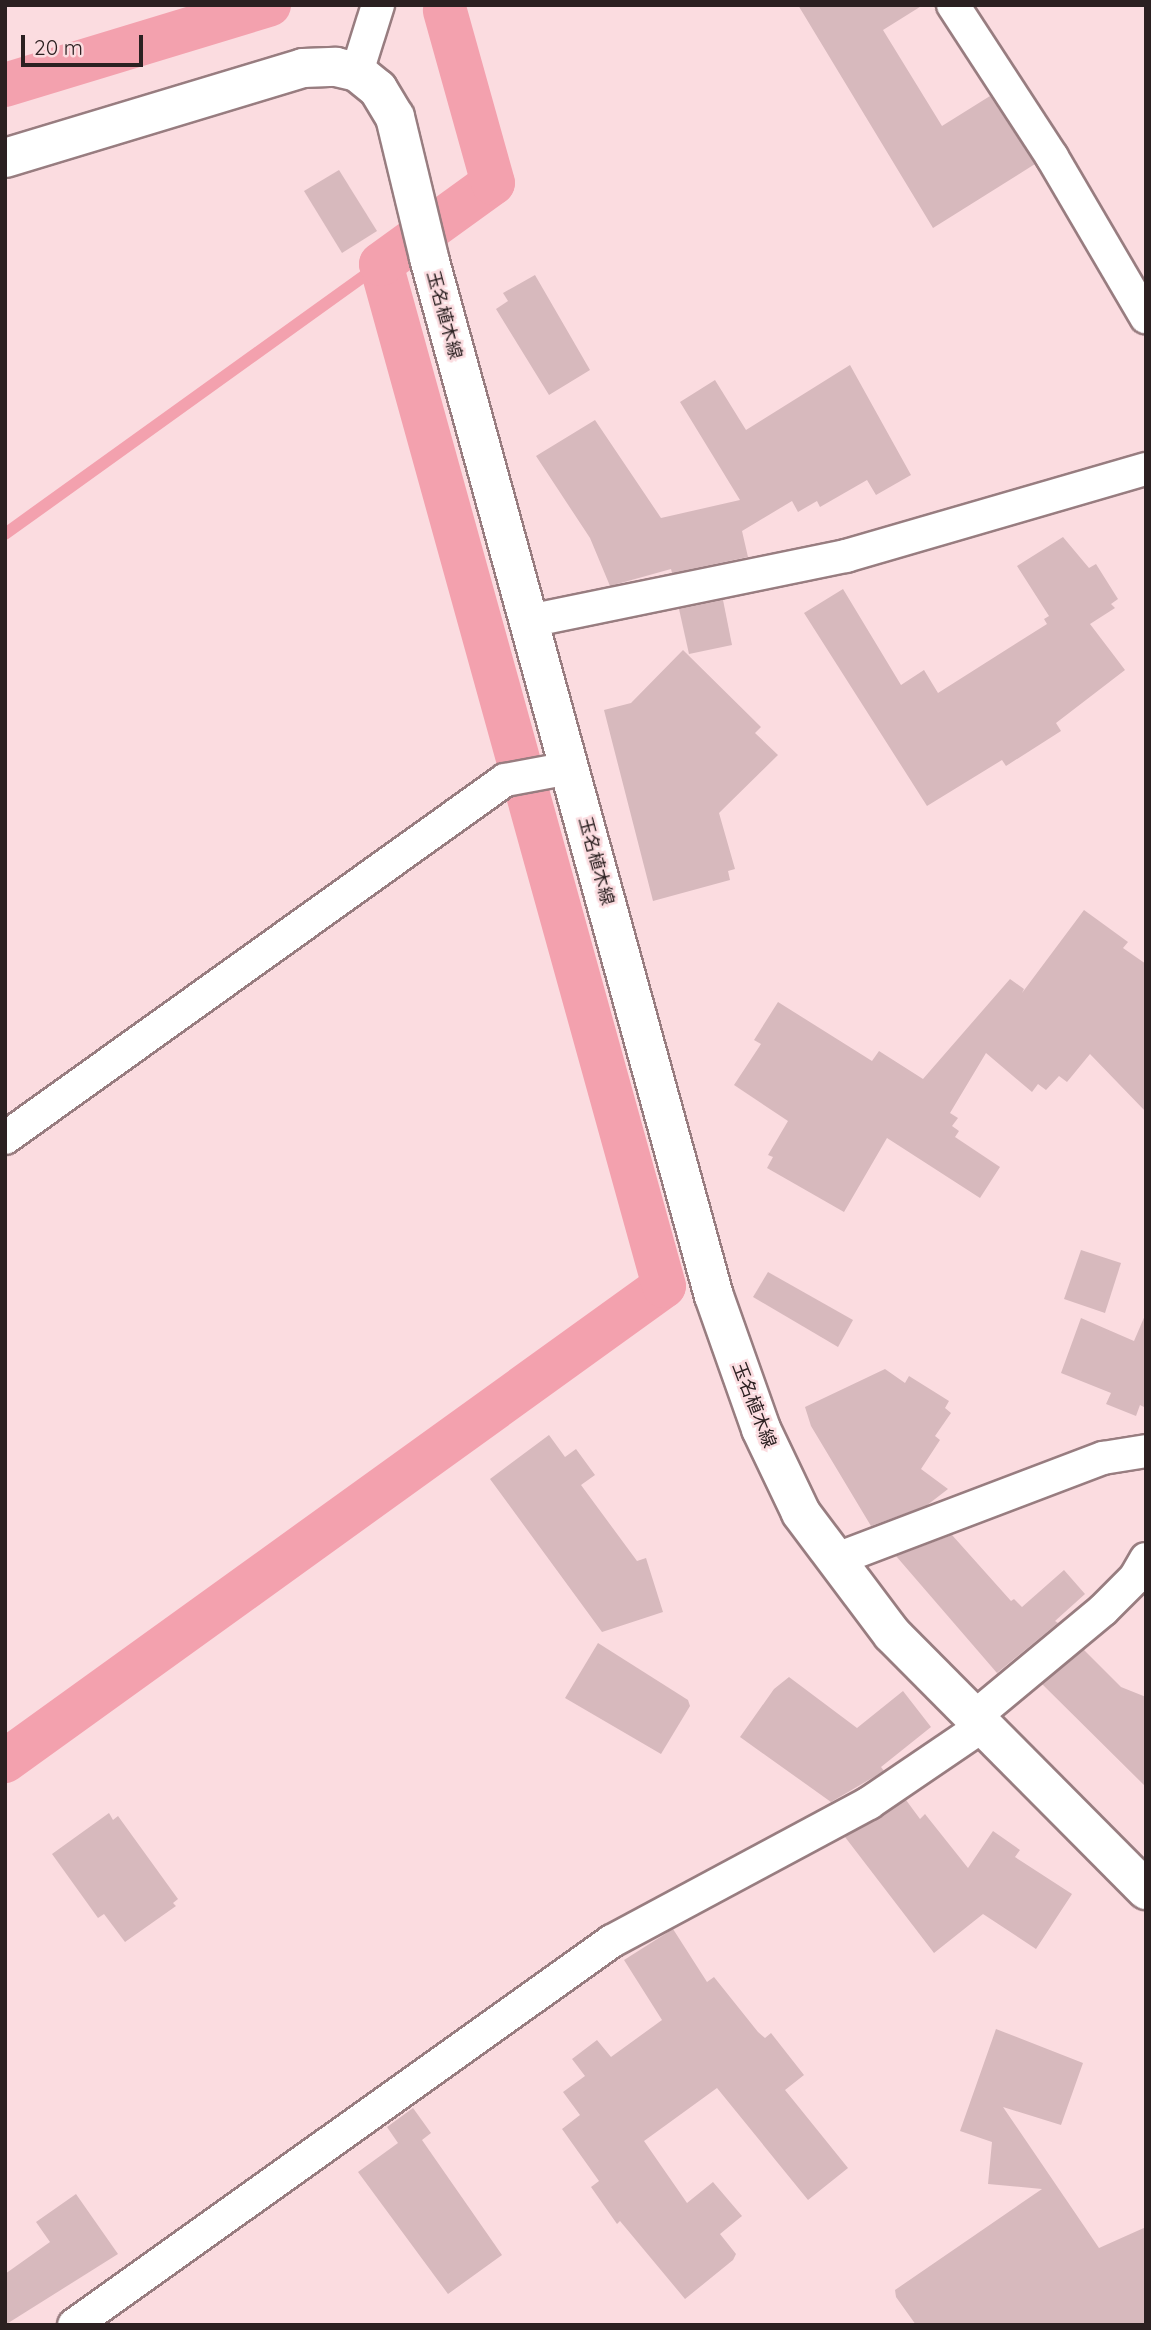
<!DOCTYPE html>
<meta charset="utf-8">
<style>
body{margin:0}
#map{position:relative;width:1151px;height:2330px;overflow:hidden;background:#fbdce0;font-family:Quicksand,"Noto Sans JP",sans-serif}
div>[style]{position:absolute}
.stream>*{height:12px;margin:-6px;padding:0 6px;transform-origin:6px;border-radius:6px;background:#f3a1ae}
.canal>*{height:44px;margin:-22px;padding:0 22px;transform-origin:22px;border-radius:22px;background:#f3a1ae}
.building>*{inset:0;background:#d7b9bd}
.roads{filter:drop-shadow(2px 0 #987d80) drop-shadow(-2px 0 #987d80) drop-shadow(0 2px #987d80) drop-shadow(0 -2px #987d80)}
.minor>*{height:32px;margin:-16px;padding:0 16px;transform-origin:16px;border-radius:16px;background:#fff}
.secondary>*{height:38px;margin:-19px;padding:0 19px;transform-origin:19px;border-radius:19px;background:#fff}
span{translate:-50% -50%;white-space:nowrap;text-align:center;line-height:1.15;-webkit-text-stroke:5px #fbdce0;paint-order:stroke}
.street-label{font-size:18px;color:#2b2021}
.frame{position:absolute;inset:0;border:7px solid #2b2021;pointer-events:none}
.scale{position:absolute;left:21px;top:35px;width:122px;height:32px;box-sizing:border-box;border:4px solid #2b2021;border-top:0;padding-left:9px;font-size:21px;line-height:24px;white-space:nowrap;color:#2b2021;-webkit-text-stroke:5px #fbdce0;paint-order:stroke}
</style>
<div id="map">
<div class="stream">
<i style="left:5px;top:534px;width:463px;rotate:-35.7deg"></i>
</div>
<div class="canal">
<i style="left:5px;top:85px;width:276px;rotate:-16.9deg"></i>
<i style="left:5px;top:1761px;width:812px;rotate:-35.78deg"></i>
<i style="left:664px;top:1286px;width:1060px;rotate:-105.48deg"></i>
<i style="left:381px;top:264px;width:138px;rotate:-35.9deg"></i>
<i style="left:493px;top:183px;width:179px;rotate:-105.6deg"></i>
</div>
<div class="building">
<i style="clip-path:polygon(798px 5px,923px 5px,883px 30px,942px 126px,990px 96px,1035px 164px,933px 228px)"></i>
<i style="clip-path:polygon(339px 170px,377px 231px,342px 253px,304px 191px)"></i>
<i style="clip-path:polygon(535px 275px,590px 370px,549px 395px,496px 309px,508px 301px,503px 293px)"></i>
<i style="clip-path:polygon(850px 365px,911px 475px,876px 495px,867px 480px,820px 507px,817px 501px,798px 512px,792px 501px,742px 531px,748px 557px,672px 573px,671px 569px,610px 586px,590px 538px,536px 456px,595px 420px,661px 518px,740px 500px,680px 402px,715px 380px,746px 430px)"></i>
<i style="clip-path:polygon(1063px 537px,1089px 568px,1096px 564px,1118px 599px,1111px 604px,1115px 608px,1090px 624px,1125px 670px,1056px 723px,1061px 731px,1006px 766px,1002px 760px,927px 806px,804px 613px,843px 589px,901px 685px,924px 670px,938px 693px,1047px 624px,1044px 619px,1049px 616px,1017px 566px)"></i>
<i style="clip-path:polygon(723px 600px,732px 645px,689px 654px,679px 609px)"></i>
<i style="clip-path:polygon(683px 650px,761px 727px,755px 733px,778px 755px,719px 813px,735px 869px,728px 871px,730px 880px,653px 901px,604px 710px,631px 703px)"></i>
<i style="clip-path:polygon(1084px 910px,1128px 942px,1123px 948px,1146px 964px,1146px 1112px,1090px 1054px,1067px 1082px,1059px 1076px,1046px 1090px,1038px 1084px,1032px 1092px,986px 1053px,950px 1113px,958px 1118px,952px 1126px,959px 1131px,955px 1137px,1000px 1167px,980px 1198px,887px 1138px,844px 1212px,767px 1168px,773px 1157px,768px 1155px,788px 1121px,734px 1085px,761px 1044px,754px 1040px,778px 1002px,872px 1061px,879px 1051px,923px 1079px,1010px 979px,1024px 989px,1022px 993px)"></i>
<i style="clip-path:polygon(1081px 1250px,1121px 1263px,1105px 1313px,1064px 1299px)"></i>
<i style="clip-path:polygon(768px 1272px,853px 1320px,838px 1347px,753px 1297px)"></i>
<i style="clip-path:polygon(1146px 1313px,1146px 1408px,1140px 1405px,1136px 1416px,1106px 1404px,1111px 1393px,1061px 1373px,1081px 1318px,1134px 1341px)"></i>
<i style="clip-path:polygon(885px 1369px,905px 1383px,909px 1376px,949px 1401px,945px 1408px,951px 1413px,935px 1436px,940px 1440px,921px 1469px,948px 1489px,926px 1506px,871px 1526px,811px 1426px,805px 1407px)"></i>
<i style="clip-path:polygon(549px 1435px,565px 1457px,576px 1449px,595px 1475px,581px 1485px,637px 1561px,646px 1558px,663px 1612px,602px 1632px,490px 1479px)"></i>
<i style="clip-path:polygon(952px 1535px,1011px 1601px,1014px 1599px,1022px 1607px,1064px 1570px,1085px 1594px,1055px 1621px,1058px 1623px,997px 1673px,896px 1556px)"></i>
<i style="clip-path:polygon(598px 1643px,688px 1700px,690px 1706px,661px 1754px,565px 1698px)"></i>
<i style="clip-path:polygon(1084px 1650px,1121px 1687px,1146px 1697px,1146px 1787px,1042px 1684px)"></i>
<i style="clip-path:polygon(789px 1677px,857px 1728px,903px 1691px,931px 1727px,881px 1767px,884px 1771px,831px 1802px,740px 1737px,774px 1689px)"></i>
<i style="clip-path:polygon(906px 1800px,920px 1819px,925px 1814px,968px 1868px,993px 1831px,1020px 1850px,1015px 1857px,1072px 1894px,1036px 1949px,983px 1914px,934px 1953px,845px 1837px)"></i>
<i style="clip-path:polygon(109px 1813px,113px 1820px,118px 1816px,178px 1899px,173px 1903px,176px 1906px,125px 1942px,104px 1914px,98px 1918px,52px 1854px)"></i>
<i style="clip-path:polygon(673px 1929px,707px 1982px,714px 1977px,758px 2032px,765px 2038px,771px 2033px,804px 2075px,785px 2090px,848px 2168px,808px 2200px,717px 2088px,644px 2141px,687px 2203px,713px 2182px,742px 2216px,720px 2234px,736px 2254px,733px 2260px,685px 2299px,620px 2221px,617px 2224px,591px 2187px,599px 2181px,562px 2129px,580px 2115px,563px 2092px,585px 2076px,572px 2059px,597px 2040px,611px 2057px,662px 2020px,624px 1960px)"></i>
<i style="clip-path:polygon(996px 2029px,1083px 2063px,1061px 2125px,1003px 2107px,1099px 2248px,1146px 2227px,1146px 2325px,916px 2325px,896px 2297px,895px 2290px,1042px 2189px,988px 2184px,992px 2142px,960px 2131px)"></i>
<i style="clip-path:polygon(413px 2108px,431px 2133px,422px 2140px,502px 2255px,448px 2294px,358px 2172px,398px 2143px,387px 2127px)"></i>
<i style="clip-path:polygon(76px 2194px,118px 2254px,5px 2325px,5px 2274px,50px 2242px,36px 2222px)"></i>
</div>
<div class="roads">
<div class="minor">
<i style="left:953px;top:5px;width:181px;rotate:56.9deg"></i>
<i style="left:1052px;top:157px;width:186px;rotate:59.6deg"></i>
<i style="left:357px;top:72px;width:70px;rotate:-72.6deg"></i>
<i style="left:529px;top:621px;width:324px;rotate:-11.6deg"></i>
<i style="left:846px;top:556px;width:312px;rotate:-16.2deg"></i>
<i style="left:5px;top:1138px;width:615px;rotate:-35.6deg"></i>
<i style="left:505px;top:780px;width:66px;rotate:-10.5deg"></i>
<i style="left:837px;top:1559px;width:285px;rotate:-20.8deg"></i>
<i style="left:1103px;top:1458px;width:44px;rotate:-9.2deg"></i>
<i style="left:973px;top:1718px;width:169px;rotate:-39.7deg"></i>
<i style="left:1103px;top:1610px;width:45px;rotate:-45deg"></i>
<i style="left:1135px;top:1578px;width:22px;rotate:-60deg"></i>
<i style="left:74px;top:2325px;width:661px;rotate:-35.52deg"></i>
<i style="left:612px;top:1941px;width:292px;rotate:-28.2deg"></i>
<i style="left:869px;top:1803px;width:135px;rotate:-34.2deg"></i>
</div>
<div class="secondary">
<i style="left:5px;top:158px;width:311px;rotate:-16.8deg"></i>
<i style="left:303px;top:68px;width:33px;rotate:-2deg"></i>
<i style="left:336px;top:67px;width:22px;rotate:13deg"></i>
<i style="left:357px;top:72px;width:27px;rotate:39deg"></i>
<i style="left:378px;top:89px;width:33px;rotate:59deg"></i>
<i style="left:395px;top:117px;width:145px;rotate:76.4deg"></i>
<i style="left:429px;top:258px;width:1076px;rotate:74.65deg"></i>
<i style="left:714px;top:1296px;width:141px;rotate:70.5deg"></i>
<i style="left:761px;top:1429px;width:93px;rotate:64.5deg"></i>
<i style="left:801px;top:1513px;width:151px;rotate:53.1deg"></i>
<i style="left:892px;top:1634px;width:361px;rotate:45.2deg"></i>
</div>
</div>
<div class="street-label">
<span style="left:444px;top:315px;rotate:75deg">玉名植木線</span>
<span style="left:596px;top:861px;rotate:75deg">玉名植木線</span>
<span style="left:754px;top:1405px;rotate:69deg">玉名植木線</span>
</div>
<div class="frame"></div>
<div class="scale">20 m</div>
</div>
